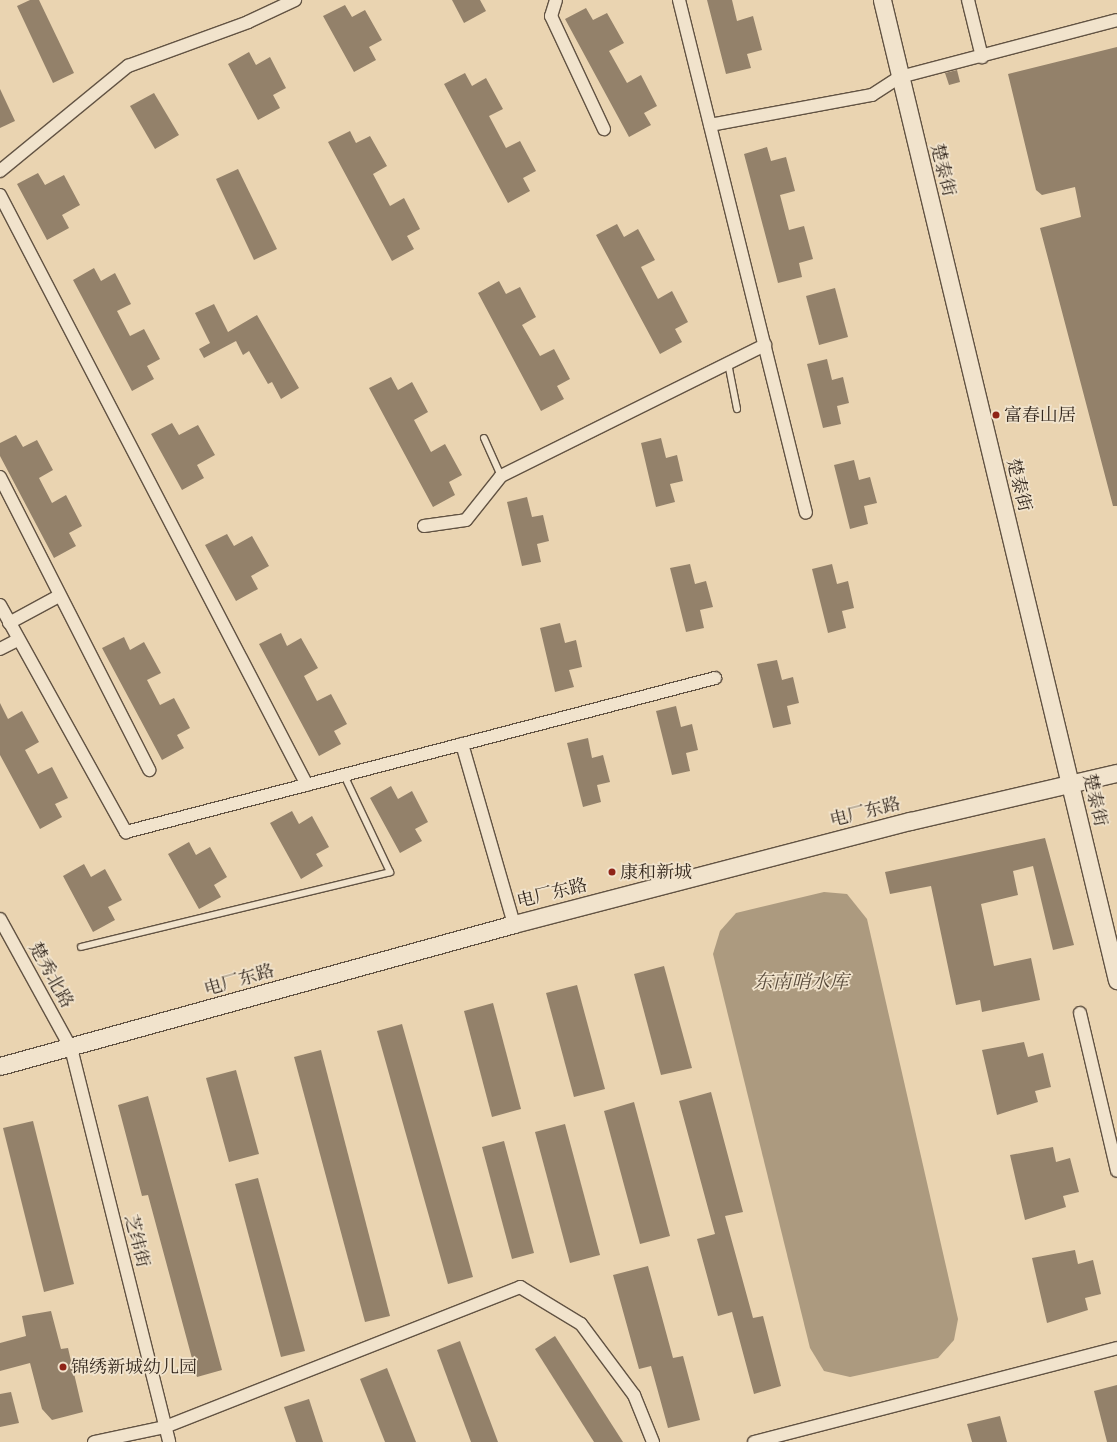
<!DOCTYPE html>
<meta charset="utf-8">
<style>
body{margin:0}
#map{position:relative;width:1117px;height:1442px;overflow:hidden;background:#ead4b1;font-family:"EB Garamond","Noto Serif SC",serif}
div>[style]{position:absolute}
.water>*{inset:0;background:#ac9a7f}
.building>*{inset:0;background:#93816a}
.roads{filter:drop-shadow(1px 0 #625343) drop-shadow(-1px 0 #625343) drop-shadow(0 1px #625343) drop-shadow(0 -1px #625343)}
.lane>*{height:6px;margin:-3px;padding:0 3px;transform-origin:3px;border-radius:3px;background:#f1e3cc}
.street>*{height:12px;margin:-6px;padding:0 6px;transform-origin:6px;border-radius:6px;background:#f1e3cc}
.secondary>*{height:17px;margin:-8.5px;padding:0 8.5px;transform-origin:8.5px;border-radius:8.5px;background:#f1e3cc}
.dots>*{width:11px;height:11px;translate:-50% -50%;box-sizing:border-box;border:2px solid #f1e3cc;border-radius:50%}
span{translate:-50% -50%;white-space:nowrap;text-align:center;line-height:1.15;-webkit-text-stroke:3.5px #f1e3cc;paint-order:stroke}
.street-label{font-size:18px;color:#34281e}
.poi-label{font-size:18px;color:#34281e}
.left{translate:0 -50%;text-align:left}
.water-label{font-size:19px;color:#584a3b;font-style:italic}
</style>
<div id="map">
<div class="water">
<i style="clip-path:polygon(824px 892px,847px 894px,867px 919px,958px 1319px,954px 1340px,938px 1358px,850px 1377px,824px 1371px,810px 1348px,713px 954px,720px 931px,736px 913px)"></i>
</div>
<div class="building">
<i style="clip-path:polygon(30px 0,39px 0,74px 73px,53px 83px,17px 6px)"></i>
<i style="clip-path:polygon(452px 0,480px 0,486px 11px,464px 23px)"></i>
<i style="clip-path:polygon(707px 0,732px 0,737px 21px,753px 16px,762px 50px,747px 54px,751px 68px,726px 74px)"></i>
<i style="clip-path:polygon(345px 5px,352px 17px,365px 10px,382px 40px,369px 47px,376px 60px,354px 72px,323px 16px)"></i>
<i style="clip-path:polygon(586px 8px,593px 20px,607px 13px,624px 43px,609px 51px,627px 83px,641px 75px,657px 106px,644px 113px,651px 125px,629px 137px,565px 19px)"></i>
<i style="clip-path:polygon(1117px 47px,1117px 506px,1113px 506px,1040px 228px,1081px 217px,1075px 187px,1042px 195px,1036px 190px,1008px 74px)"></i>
<i style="clip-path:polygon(249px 52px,256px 65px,270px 57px,286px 88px,273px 95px,280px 108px,258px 120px,228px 64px)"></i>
<i style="clip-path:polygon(957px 70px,960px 82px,949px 85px,945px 73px)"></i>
<i style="clip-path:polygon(465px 73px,472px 86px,486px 78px,503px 109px,489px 116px,506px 148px,520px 141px,536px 171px,523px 178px,530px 191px,508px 203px,444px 84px)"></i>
<i style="clip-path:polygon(0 89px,15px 121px,0 128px)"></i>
<i style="clip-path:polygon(154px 93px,179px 135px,155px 149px,130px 106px)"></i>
<i style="clip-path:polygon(350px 131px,356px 143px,370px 136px,387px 166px,373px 174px,390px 206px,404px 198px,420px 229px,407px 236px,414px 249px,392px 261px,328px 142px)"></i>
<i style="clip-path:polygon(767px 147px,771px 161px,786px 157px,795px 191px,780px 195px,789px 230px,804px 226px,813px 259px,799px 263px,802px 277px,778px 283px,744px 154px)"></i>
<i style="clip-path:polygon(238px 169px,277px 249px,254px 260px,216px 179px)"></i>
<i style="clip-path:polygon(38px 173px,45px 185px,64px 175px,80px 205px,62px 215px,69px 228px,47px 240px,17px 184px)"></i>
<i style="clip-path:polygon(617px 224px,624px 237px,638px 229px,655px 260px,641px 267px,658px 299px,672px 291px,688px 322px,675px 329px,682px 342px,660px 354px,596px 235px)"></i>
<i style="clip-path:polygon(94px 268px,101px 281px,115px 273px,131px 304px,117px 311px,130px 336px,144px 329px,160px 359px,147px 366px,154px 379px,132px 391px,73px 280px)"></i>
<i style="clip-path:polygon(499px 281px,506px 294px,520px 287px,536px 317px,522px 325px,540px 356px,554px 349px,570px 379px,557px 386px,564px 399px,541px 411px,478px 293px)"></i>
<i style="clip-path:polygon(835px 288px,848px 337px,819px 345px,806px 296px)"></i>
<i style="clip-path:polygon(214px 304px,228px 332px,257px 315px,299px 388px,281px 399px,272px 382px,268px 384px,249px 351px,243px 355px,236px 341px,204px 358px,199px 349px,210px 343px,195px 313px)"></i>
<i style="clip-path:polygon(827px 359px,832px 380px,843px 377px,849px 403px,837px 406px,841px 424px,823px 428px,807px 364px)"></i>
<i style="clip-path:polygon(391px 377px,398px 390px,412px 382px,428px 412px,414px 420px,431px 452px,445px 444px,462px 475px,449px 482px,455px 495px,433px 507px,369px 388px)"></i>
<i style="clip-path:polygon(172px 423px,179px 435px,198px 425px,215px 455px,197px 465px,204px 478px,182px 490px,151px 434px)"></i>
<i style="clip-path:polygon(16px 435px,23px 447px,37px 440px,53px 470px,39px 478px,52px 503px,66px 495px,82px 526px,69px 533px,76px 546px,54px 558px,0 456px,0 443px)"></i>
<i style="clip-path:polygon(661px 438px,666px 458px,677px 455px,683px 481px,670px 484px,675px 502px,656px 507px,641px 443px)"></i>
<i style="clip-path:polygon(854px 460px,859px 480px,870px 477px,877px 503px,864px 506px,868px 524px,850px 529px,834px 465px)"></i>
<i style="clip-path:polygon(527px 497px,532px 517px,543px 515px,549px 541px,537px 544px,541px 562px,522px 566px,507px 502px)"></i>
<i style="clip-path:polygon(227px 534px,234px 546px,252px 536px,269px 566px,251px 576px,258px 589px,236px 601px,205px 545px)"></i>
<i style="clip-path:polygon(690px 564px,695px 584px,706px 581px,713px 607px,700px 610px,704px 628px,686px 632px,670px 568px)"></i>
<i style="clip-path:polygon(832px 564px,837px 584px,848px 581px,854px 608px,842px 611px,846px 628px,828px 633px,812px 569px)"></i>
<i style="clip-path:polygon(560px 623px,565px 643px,576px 640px,582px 667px,569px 670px,574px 687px,555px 692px,540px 628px)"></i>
<i style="clip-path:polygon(281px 633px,287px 646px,301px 638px,318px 668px,304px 676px,317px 701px,331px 694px,347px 724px,334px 731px,341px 744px,319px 756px,259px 644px)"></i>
<i style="clip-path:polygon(124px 637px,130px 650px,144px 642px,161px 673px,147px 680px,160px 705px,174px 698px,190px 728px,177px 735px,184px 748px,162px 760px,102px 648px)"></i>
<i style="clip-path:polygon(777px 660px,782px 680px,793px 677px,799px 703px,787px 706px,791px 724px,773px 728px,757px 664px)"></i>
<i style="clip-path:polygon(0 703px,8px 719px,22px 711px,39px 742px,25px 750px,38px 774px,52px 767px,68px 798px,55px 804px,62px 817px,40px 829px,0 755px)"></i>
<i style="clip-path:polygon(676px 706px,681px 727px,692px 724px,698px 750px,686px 753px,690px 771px,672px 775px,656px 711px)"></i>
<i style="clip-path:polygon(588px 738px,592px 758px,603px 755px,610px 782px,597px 785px,601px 802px,583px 807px,567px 743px)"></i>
<i style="clip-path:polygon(391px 786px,398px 799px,412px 791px,428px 822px,415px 829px,422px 841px,400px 853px,370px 798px)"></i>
<i style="clip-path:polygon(292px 811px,299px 824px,312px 816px,329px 847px,316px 854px,323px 866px,301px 879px,270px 823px)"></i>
<i style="clip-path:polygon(1045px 838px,1074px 945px,1053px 950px,1033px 866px,1013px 871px,1018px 895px,981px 904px,994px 966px,1031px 958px,1040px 1000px,982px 1012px,980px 1000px,956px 1005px,931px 886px,890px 894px,885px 872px)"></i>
<i style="clip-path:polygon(189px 842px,196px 855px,210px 847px,227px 877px,214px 885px,221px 897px,199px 909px,168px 854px)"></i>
<i style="clip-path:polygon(84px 864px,91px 877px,105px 869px,122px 900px,108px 907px,115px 920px,93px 932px,63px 876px)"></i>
<i style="clip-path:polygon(664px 966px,692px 1068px,661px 1075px,634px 974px)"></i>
<i style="clip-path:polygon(577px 985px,605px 1089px,574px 1097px,546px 993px)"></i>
<i style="clip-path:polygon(493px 1003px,521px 1109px,492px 1117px,464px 1011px)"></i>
<i style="clip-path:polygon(402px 1024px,473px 1277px,448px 1284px,377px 1031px)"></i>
<i style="clip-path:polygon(1024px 1042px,1028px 1057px,1043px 1053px,1051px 1087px,1035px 1091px,1038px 1102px,997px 1115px,982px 1050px)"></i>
<i style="clip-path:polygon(321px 1050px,390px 1316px,365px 1322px,294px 1057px)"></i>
<i style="clip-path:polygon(236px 1070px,259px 1154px,229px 1162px,206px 1078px)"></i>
<i style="clip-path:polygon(711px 1092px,743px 1212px,725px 1216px,753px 1318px,763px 1316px,781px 1386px,754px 1394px,732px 1312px,718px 1316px,697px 1239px,715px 1234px,679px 1101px)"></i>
<i style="clip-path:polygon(148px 1096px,222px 1370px,197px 1377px,148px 1195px,142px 1196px,118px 1105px)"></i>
<i style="clip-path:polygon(634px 1102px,670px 1236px,640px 1244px,604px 1111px)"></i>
<i style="clip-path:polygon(33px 1121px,74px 1284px,44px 1292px,3px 1128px)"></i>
<i style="clip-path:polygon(565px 1124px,600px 1255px,570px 1263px,535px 1132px)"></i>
<i style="clip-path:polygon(504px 1141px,534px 1253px,512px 1259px,482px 1147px)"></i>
<i style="clip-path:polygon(1053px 1147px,1056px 1162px,1070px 1158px,1079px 1192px,1063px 1196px,1066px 1207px,1025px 1220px,1010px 1155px)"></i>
<i style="clip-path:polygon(258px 1178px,305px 1351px,281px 1357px,235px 1184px)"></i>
<i style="clip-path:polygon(1075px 1250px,1078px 1264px,1093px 1260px,1101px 1294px,1085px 1298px,1088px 1310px,1047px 1323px,1032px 1258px)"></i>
<i style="clip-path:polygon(648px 1266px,673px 1358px,683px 1356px,700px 1420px,668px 1428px,651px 1366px,639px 1369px,613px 1275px)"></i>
<i style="clip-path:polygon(51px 1311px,61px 1349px,68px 1348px,83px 1412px,52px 1420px,42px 1409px,30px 1363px,0 1371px,0 1343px,26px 1336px,22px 1316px)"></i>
<i style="clip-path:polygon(555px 1336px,623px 1442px,594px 1442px,535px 1349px)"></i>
<i style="clip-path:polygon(460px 1341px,498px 1442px,471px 1442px,437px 1350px)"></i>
<i style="clip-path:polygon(387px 1368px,416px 1442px,385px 1442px,360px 1379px)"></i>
<i style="clip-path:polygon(1117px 1385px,1117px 1442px,1107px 1442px,1094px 1391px)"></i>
<i style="clip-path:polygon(11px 1392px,19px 1423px,0 1427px,0 1394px)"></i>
<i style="clip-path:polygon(309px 1399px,323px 1442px,296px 1442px,284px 1407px)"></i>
<i style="clip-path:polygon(1000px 1416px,1007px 1442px,972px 1442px,967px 1424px)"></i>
</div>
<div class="roads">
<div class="lane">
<i style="left:728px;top:363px;width:47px;rotate:78.9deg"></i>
<i style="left:484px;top:438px;width:42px;rotate:65.9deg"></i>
<i style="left:81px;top:947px;width:318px;rotate:-13.6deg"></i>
<i style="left:390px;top:872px;width:107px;rotate:-115.4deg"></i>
</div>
<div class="street">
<i style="left:556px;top:0;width:17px;rotate:107deg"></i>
<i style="left:551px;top:16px;width:125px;rotate:64.9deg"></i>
<i style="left:679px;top:0;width:528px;rotate:76.1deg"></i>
<i style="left:968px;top:0;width:59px;rotate:76.2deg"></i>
<i style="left:710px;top:125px;width:165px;rotate:-10.5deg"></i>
<i style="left:872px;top:95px;width:33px;rotate:-33deg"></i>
<i style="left:900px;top:77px;width:224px;rotate:-14.7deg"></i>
<i style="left:0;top:171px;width:166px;rotate:-39.4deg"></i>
<i style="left:128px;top:66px;width:128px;rotate:-20.1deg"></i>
<i style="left:248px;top:22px;width:52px;rotate:-25.1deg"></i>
<i style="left:0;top:195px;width:665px;rotate:62.51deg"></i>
<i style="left:0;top:477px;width:329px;rotate:63deg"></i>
<i style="left:424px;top:526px;width:42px;rotate:-8.1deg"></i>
<i style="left:466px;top:520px;width:56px;rotate:-51.5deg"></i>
<i style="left:501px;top:476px;width:295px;rotate:-26.4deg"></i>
<i style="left:0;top:605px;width:260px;rotate:61deg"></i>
<i style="left:126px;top:832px;width:609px;rotate:-14.65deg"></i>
<i style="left:9px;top:623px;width:57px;rotate:-28.4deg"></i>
<i style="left:0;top:649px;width:20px;rotate:-27deg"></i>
<i style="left:462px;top:744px;width:187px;rotate:73.9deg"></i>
<i style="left:0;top:919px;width:147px;rotate:61.2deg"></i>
<i style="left:71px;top:1048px;width:406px;rotate:76deg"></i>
<i style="left:1080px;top:1013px;width:162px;rotate:76.8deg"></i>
<i style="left:94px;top:1442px;width:73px;rotate:-11.9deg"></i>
<i style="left:165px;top:1427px;width:382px;rotate:-21.5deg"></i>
<i style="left:520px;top:1287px;width:71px;rotate:31.2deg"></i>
<i style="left:581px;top:1324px;width:89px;rotate:53.3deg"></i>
<i style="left:634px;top:1395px;width:51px;rotate:68deg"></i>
<i style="left:754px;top:1442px;width:375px;rotate:-14.5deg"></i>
</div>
<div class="secondary">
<i style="left:882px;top:0;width:1008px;rotate:76.52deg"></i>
<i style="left:0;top:1066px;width:533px;rotate:-15.44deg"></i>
<i style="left:514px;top:924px;width:409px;rotate:-14.6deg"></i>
<i style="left:910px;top:821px;width:212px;rotate:-13.1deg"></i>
</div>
</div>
<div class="dots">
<i style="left:996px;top:415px;background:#8f2418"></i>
<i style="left:612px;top:872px;background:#8f2418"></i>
<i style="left:63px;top:1367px;background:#8f2418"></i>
</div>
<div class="street-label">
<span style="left:943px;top:170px;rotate:76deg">楚泰街</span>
<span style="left:1019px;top:485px;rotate:76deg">楚泰街</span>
<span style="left:1095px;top:800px;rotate:77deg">楚泰街</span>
<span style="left:865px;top:812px;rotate:-14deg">电厂东路</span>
<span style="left:552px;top:893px;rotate:-14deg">电厂东路</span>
<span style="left:51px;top:975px;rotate:61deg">楚秀北路</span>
<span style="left:239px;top:980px;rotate:-16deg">电厂东路</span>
<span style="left:137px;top:1241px;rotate:76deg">芝纬街</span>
</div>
<div class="poi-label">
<span class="left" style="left:1004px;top:415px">富春山居</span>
<span class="left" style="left:620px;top:872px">康和新城</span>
<span class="left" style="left:71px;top:1367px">锦绣新城幼儿园</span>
</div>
<div class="water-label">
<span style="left:801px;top:982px">东南哨水库</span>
</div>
</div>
